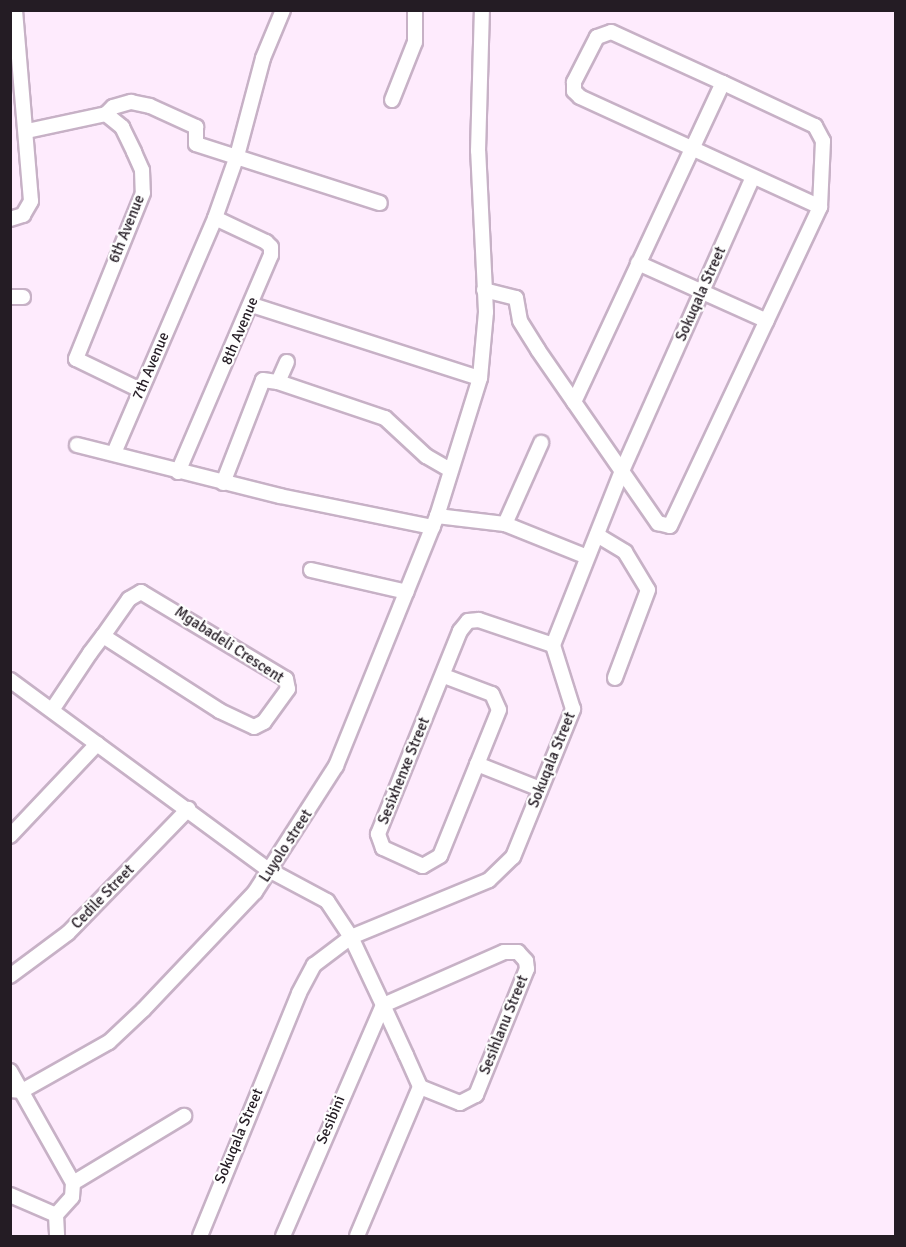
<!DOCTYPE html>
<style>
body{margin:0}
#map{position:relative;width:906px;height:1247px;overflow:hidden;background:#feebfd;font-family:Signika,sans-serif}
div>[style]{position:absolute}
.roads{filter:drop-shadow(2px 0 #c7b1c6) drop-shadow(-2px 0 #c7b1c6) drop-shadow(0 2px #c7b1c6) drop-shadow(0 -2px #c7b1c6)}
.minor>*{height:14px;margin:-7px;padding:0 7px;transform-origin:7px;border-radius:7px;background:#fff}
span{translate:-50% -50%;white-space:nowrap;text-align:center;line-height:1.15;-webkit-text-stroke:4.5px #fff;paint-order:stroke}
.street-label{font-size:15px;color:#241c24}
.frame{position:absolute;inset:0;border:12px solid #241c24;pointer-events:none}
</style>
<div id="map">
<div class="roads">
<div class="minor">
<i style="left:392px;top:100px;width:62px;rotate:-68.4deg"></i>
<i style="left:415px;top:42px;width:32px;rotate:-90deg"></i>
<i style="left:106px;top:114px;width:10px;rotate:-45deg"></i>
<i style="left:113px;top:107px;width:19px;rotate:-16deg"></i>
<i style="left:131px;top:102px;width:19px;rotate:12deg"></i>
<i style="left:150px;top:106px;width:51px;rotate:24.5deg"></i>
<i style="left:196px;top:127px;width:17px;rotate:90deg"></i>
<i style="left:196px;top:144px;width:193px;rotate:17.8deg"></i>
<i style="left:27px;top:131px;width:81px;rotate:-12.1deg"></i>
<i style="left:106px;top:114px;width:21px;rotate:39deg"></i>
<i style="left:122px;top:127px;width:28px;rotate:64deg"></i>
<i style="left:134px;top:152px;width:20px;rotate:66deg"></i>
<i style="left:142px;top:170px;width:23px;rotate:88deg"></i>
<i style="left:143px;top:193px;width:179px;rotate:112deg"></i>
<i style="left:76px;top:359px;width:71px;rotate:25.8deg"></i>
<i style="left:10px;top:219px;width:14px;rotate:-17deg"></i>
<i style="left:23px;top:215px;width:16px;rotate:-60deg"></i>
<i style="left:31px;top:201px;width:192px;rotate:-94.8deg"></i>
<i style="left:638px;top:263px;width:141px;rotate:24.2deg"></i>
<i style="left:484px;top:290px;width:33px;rotate:14deg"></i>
<i style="left:516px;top:298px;width:23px;rotate:80deg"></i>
<i style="left:520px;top:321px;width:34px;rotate:58deg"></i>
<i style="left:538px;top:350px;width:211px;rotate:55.3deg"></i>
<i style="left:658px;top:523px;width:12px;rotate:14deg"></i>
<i style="left:670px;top:526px;width:353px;rotate:-64.8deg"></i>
<i style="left:820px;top:207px;width:66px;rotate:-87.4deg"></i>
<i style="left:823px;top:141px;width:17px;rotate:-118deg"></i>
<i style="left:815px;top:126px;width:102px;rotate:-154.9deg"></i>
<i style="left:723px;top:83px;width:123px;rotate:-155.5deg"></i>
<i style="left:611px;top:32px;width:15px;rotate:160deg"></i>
<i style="left:597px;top:37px;width:51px;rotate:117.1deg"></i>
<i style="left:574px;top:82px;width:9px;rotate:90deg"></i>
<i style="left:574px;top:91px;width:8px;rotate:45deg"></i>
<i style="left:580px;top:97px;width:264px;rotate:24.6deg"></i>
<i style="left:10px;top:297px;width:13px"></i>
<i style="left:252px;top:305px;width:239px;rotate:17.8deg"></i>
<i style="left:278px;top:382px;width:113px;rotate:18.6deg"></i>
<i style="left:385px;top:418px;width:56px;rotate:42.8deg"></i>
<i style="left:426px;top:456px;width:28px;rotate:30deg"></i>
<i style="left:574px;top:402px;width:352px;rotate:-65deg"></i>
<i style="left:77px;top:445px;width:209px;rotate:14.1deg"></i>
<i style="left:280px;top:496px;width:156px;rotate:11.5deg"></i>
<i style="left:114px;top:453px;width:256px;rotate:-66.7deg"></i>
<i style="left:215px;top:218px;width:66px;rotate:-70.5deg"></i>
<i style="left:237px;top:156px;width:101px;rotate:-75.1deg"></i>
<i style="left:263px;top:58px;width:52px;rotate:-67.4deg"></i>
<i style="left:178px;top:472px;width:236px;rotate:-66.8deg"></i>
<i style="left:271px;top:255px;width:8px;rotate:-90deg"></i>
<i style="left:271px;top:247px;width:7px;rotate:-135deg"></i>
<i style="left:266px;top:242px;width:56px;rotate:-154.8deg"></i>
<i style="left:223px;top:483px;width:110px;rotate:-68.8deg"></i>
<i style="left:263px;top:380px;width:15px;rotate:8deg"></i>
<i style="left:278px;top:382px;width:22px;rotate:-66deg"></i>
<i style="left:437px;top:516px;width:68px;rotate:6.7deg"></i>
<i style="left:505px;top:524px;width:88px;rotate:21.9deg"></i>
<i style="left:505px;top:524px;width:89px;rotate:-66deg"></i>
<i style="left:597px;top:535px;width:33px;rotate:31deg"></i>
<i style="left:625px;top:552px;width:44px;rotate:58.8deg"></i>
<i style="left:648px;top:590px;width:94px;rotate:110.6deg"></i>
<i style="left:311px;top:570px;width:98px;rotate:12.9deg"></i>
<i style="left:444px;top:676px;width:51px;rotate:20.6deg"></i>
<i style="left:492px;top:694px;width:17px;rotate:66deg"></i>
<i style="left:499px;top:710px;width:157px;rotate:112deg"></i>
<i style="left:440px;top:856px;width:20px;rotate:150deg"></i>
<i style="left:423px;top:866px;width:44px;rotate:-155.8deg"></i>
<i style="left:383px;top:848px;width:15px;rotate:-110deg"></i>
<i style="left:378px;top:834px;width:219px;rotate:-68deg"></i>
<i style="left:460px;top:631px;width:13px;rotate:-51deg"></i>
<i style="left:468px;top:621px;width:11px;rotate:-5deg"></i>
<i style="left:479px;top:620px;width:78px;rotate:18.7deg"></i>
<i style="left:10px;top:680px;width:321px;rotate:36.3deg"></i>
<i style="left:269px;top:870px;width:66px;rotate:28.1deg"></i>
<i style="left:327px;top:901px;width:43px;rotate:56.3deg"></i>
<i style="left:351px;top:937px;width:75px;rotate:64.8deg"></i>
<i style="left:383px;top:1005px;width:55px;rotate:65.3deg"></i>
<i style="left:406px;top:1055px;width:35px;rotate:66deg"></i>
<i style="left:420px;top:1087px;width:43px;rotate:21.8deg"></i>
<i style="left:460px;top:1103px;width:18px;rotate:-27deg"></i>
<i style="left:476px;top:1095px;width:136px;rotate:-68deg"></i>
<i style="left:527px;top:969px;width:8px;rotate:-97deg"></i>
<i style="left:526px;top:961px;width:12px;rotate:-132deg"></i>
<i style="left:518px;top:952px;width:14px;rotate:180deg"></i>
<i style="left:504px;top:952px;width:132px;rotate:156.3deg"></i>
<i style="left:383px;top:1005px;width:252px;rotate:113.4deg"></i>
<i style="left:52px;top:710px;width:69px;rotate:-56.3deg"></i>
<i style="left:90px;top:653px;width:21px;rotate:-53deg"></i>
<i style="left:103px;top:636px;width:45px;rotate:-54.9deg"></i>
<i style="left:129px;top:599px;width:14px;rotate:-30deg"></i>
<i style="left:141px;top:592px;width:169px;rotate:31deg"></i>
<i style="left:286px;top:679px;width:10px;rotate:79deg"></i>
<i style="left:288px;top:689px;width:41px;rotate:126deg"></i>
<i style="left:264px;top:722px;width:11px;rotate:153deg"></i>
<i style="left:254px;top:727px;width:38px;rotate:-155deg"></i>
<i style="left:220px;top:711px;width:139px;rotate:-147.3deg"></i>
<i style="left:477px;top:764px;width:68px;rotate:21.6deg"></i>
<i style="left:10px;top:836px;width:127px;rotate:-46.6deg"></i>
<i style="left:10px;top:976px;width:72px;rotate:-36.6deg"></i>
<i style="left:68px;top:933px;width:173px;rotate:-45.9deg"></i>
<i style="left:10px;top:1071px;width:129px;rotate:60.6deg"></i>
<i style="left:73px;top:1183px;width:14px;rotate:94deg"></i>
<i style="left:72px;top:1197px;width:24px;rotate:132deg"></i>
<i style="left:56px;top:1215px;width:21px;rotate:87deg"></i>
<i style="left:10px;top:1090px;width:12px;rotate:5deg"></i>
<i style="left:22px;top:1091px;width:100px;rotate:-29.4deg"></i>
<i style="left:109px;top:1042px;width:47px;rotate:-43.3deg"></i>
<i style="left:143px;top:1010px;width:163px;rotate:-46.5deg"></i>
<i style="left:255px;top:892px;width:150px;rotate:-57.3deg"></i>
<i style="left:336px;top:766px;width:270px;rotate:-68deg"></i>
<i style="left:437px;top:516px;width:145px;rotate:-72.7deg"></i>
<i style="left:480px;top:378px;width:66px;rotate:-84.8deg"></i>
<i style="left:486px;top:312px;width:161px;rotate:-92.8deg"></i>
<i style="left:478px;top:151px;width:141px;rotate:-88.4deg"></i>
<i style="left:73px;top:1183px;width:130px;rotate:-31.1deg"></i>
<i style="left:10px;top:1195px;width:50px;rotate:23.5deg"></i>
<i style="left:200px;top:1236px;width:262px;rotate:-67.8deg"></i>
<i style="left:299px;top:993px;width:32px;rotate:-62deg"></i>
<i style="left:314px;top:965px;width:46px;rotate:-37.1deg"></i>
<i style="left:351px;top:937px;width:149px;rotate:-22.4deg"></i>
<i style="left:489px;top:880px;width:33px;rotate:-44deg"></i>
<i style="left:513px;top:857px;width:160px;rotate:-67.9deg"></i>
<i style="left:573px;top:709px;width:67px;rotate:-107.4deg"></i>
<i style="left:553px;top:645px;width:187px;rotate:-68.4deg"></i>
<i style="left:622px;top:471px;width:320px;rotate:-66deg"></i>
<i style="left:357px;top:1236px;width:162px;rotate:-67.1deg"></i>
</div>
</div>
<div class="street-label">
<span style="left:127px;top:229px;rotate:-68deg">6th Avenue</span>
<span style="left:701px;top:294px;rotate:-66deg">Sokuqala Street</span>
<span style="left:240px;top:331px;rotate:-67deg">8th Avenue</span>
<span style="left:151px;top:366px;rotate:-67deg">7th Avenue</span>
<span style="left:229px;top:645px;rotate:33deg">Mgabadeli Crescent</span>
<span style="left:552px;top:760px;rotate:-68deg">Sokuqala Street</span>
<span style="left:404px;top:771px;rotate:-68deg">Sesixhenxe Street</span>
<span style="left:286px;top:846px;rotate:-57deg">Luyolo street</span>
<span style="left:103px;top:897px;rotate:-46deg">Cedile Street</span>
<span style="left:504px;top:1025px;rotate:-68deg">Sesihlanu Street</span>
<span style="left:331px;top:1120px;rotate:-67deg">Sesibini</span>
<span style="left:239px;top:1136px;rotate:-67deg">Sokuqala Street</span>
</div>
<div class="frame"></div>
</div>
